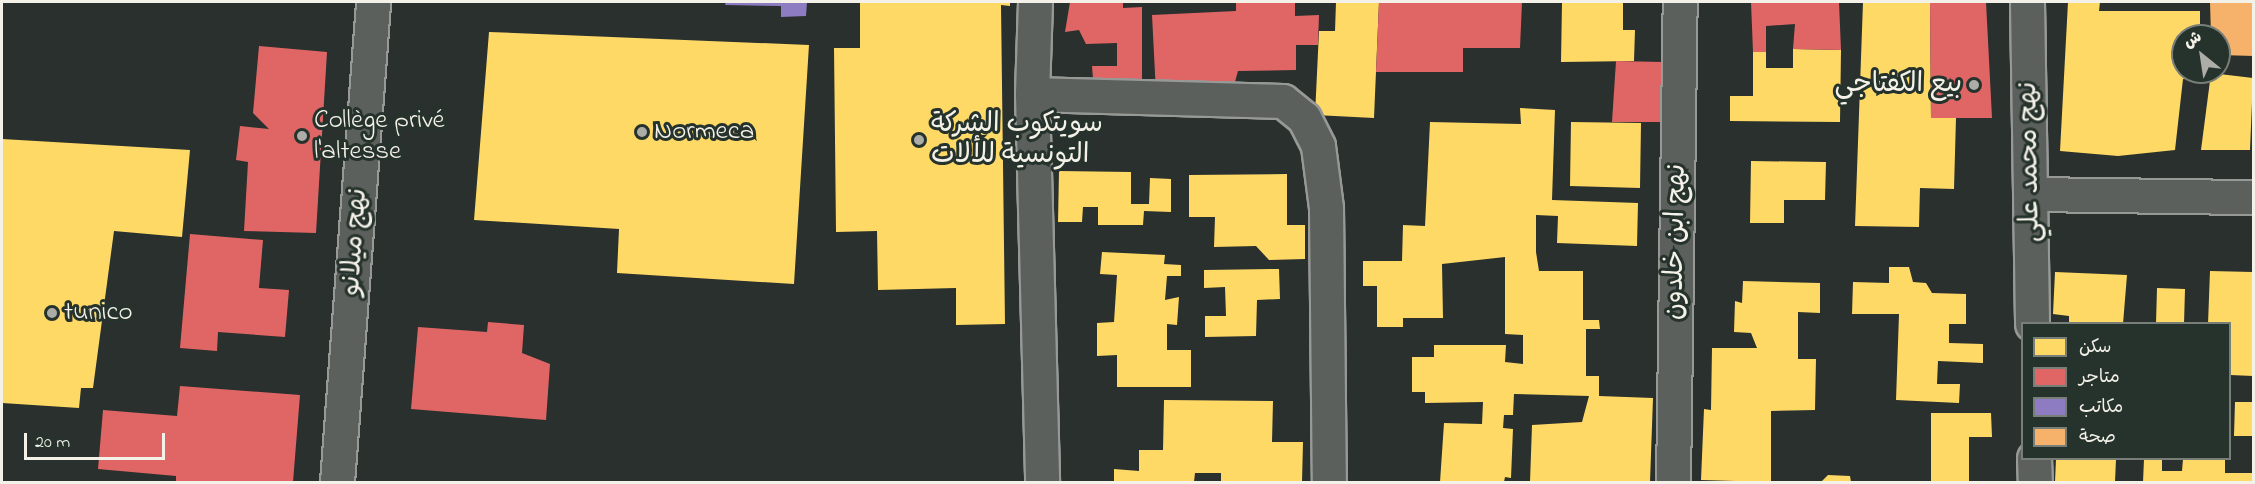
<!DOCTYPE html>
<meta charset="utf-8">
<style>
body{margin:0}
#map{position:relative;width:2255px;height:484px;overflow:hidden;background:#29302d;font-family:"Indie Flower","Playpen Sans Arabic",sans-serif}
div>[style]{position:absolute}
.homes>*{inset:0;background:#ffd966}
.shops>*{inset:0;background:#e06666}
.offices>*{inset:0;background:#8e7cc3}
.health>*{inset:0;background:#f6b26b}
.roads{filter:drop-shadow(2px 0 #969996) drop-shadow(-2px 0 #969996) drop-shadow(0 2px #969996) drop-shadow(0 -2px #969996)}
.minor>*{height:33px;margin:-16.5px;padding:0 16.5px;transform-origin:16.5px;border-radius:16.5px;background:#5c605c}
.dots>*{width:16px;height:16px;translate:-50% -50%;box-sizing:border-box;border:3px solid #26332d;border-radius:50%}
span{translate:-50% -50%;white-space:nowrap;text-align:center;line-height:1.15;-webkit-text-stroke:6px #26332d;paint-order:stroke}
.poi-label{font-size:27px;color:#f4f1e8}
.right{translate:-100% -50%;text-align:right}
.left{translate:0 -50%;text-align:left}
.street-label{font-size:27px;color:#f4f1e8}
.frame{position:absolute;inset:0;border:3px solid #f4f1e8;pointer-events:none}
.legend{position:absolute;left:2021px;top:322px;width:210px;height:138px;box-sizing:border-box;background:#26332d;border:2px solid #787f78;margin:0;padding:8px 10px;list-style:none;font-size:18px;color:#f4f1e8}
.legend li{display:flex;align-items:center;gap:12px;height:30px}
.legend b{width:30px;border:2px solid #787f78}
.north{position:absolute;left:2171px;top:24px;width:60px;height:60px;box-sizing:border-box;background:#26332d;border:2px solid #787f78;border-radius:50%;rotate:330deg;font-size:16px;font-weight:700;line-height:24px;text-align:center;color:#f4f1e8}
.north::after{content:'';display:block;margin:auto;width:21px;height:27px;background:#adada7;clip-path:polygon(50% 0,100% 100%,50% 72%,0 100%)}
.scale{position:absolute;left:24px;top:433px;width:141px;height:27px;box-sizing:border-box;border:3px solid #f4f1e8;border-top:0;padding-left:8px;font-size:18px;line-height:21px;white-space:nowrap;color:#f4f1e8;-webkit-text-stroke:4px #26332d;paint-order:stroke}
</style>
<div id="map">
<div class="homes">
<i style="clip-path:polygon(860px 2px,1010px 2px,1010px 6px,1001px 5px,1005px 324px,956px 325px,956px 288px,878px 290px,877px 231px,836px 232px,834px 48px,860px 48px)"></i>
<i style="clip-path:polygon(1336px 2px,1379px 2px,1374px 118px,1315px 115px,1319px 31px,1335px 31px)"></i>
<i style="clip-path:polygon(1562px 2px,1623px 2px,1623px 30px,1635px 30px,1634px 61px,1561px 62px)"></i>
<i style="clip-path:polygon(1863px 2px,1930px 2px,1931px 118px,1956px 118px,1954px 189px,1920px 188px,1919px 227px,1855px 226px)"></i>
<i style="clip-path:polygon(2068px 2px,2100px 2px,2099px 11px,2200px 11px,2200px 36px,2183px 36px,2183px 72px,2200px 72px,2200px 80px,2183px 79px,2175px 150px,2118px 156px,2060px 151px)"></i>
<i style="clip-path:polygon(489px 32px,809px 45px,794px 284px,617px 273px,619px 229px,474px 220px)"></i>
<i style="clip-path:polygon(1793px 49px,1841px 50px,1840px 122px,1730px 121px,1730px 96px,1753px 96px,1753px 52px,1766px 52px,1766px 68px,1793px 68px)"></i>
<i style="clip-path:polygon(2211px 73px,2253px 78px,2250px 150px,2201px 150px)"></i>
<i style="clip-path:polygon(1520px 108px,1555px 110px,1552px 200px,1638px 203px,1637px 246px,1557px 243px,1558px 216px,1536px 215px,1536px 252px,1539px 271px,1583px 271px,1583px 320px,1599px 320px,1600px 329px,1586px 329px,1586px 376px,1599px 376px,1599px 396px,1653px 398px,1650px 482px,1530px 482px,1532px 425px,1582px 422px,1589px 396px,1514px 394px,1513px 415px,1504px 415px,1503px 428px,1513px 429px,1511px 478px,1505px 477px,1504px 482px,1440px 482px,1444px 423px,1482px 424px,1483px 402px,1425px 403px,1425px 392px,1412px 392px,1412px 357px,1434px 357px,1434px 345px,1506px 345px,1505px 362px,1523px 364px,1523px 335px,1505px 334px,1505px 257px,1442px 264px,1443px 318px,1403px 318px,1403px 327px,1377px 327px,1377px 286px,1363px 286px,1363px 261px,1402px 261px,1403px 225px,1425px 226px,1430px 122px,1521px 124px)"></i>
<i style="clip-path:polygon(1571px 122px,1641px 123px,1640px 188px,1570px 186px)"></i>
<i style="clip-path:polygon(2px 139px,190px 150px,182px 237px,114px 231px,93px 388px,81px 388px,79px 408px,2px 403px)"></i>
<i style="clip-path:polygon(1751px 161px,1826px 162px,1825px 200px,1784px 200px,1784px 223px,1750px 223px)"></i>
<i style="clip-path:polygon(1059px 171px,1131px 172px,1131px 204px,1149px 204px,1150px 178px,1171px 179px,1171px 212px,1144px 211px,1143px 225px,1098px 225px,1098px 207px,1083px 207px,1082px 222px,1058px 222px)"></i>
<i style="clip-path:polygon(1287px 174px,1287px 225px,1305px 225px,1305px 259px,1269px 260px,1256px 246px,1214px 247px,1215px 217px,1189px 217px,1189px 175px)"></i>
<i style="clip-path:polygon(1102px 252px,1165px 255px,1164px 264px,1181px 265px,1181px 276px,1167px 276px,1165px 300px,1179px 297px,1177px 325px,1167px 324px,1167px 350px,1191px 350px,1191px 387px,1117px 387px,1117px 355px,1097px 356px,1097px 323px,1114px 322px,1117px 275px,1100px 274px)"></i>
<i style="clip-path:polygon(1889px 267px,1909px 267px,1913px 282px,1926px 283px,1932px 293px,1966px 294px,1966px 324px,1949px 324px,1949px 343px,1983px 344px,1983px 363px,1938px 361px,1937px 384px,1960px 384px,1959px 403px,1896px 400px,1899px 314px,1852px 314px,1853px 282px,1889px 283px)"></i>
<i style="clip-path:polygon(1279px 269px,1280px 299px,1257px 300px,1256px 336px,1205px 337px,1205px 316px,1226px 316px,1225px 287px,1204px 288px,1204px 270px)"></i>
<i style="clip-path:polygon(2210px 271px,2253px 272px,2253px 376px,2230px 375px,2230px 324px,2208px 324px)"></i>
<i style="clip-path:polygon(2055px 272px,2127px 275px,2123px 324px,2069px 324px,2069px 316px,2053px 314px)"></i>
<i style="clip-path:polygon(1743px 281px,1820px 283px,1820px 313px,1798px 312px,1798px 359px,1816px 359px,1815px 410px,1771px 411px,1771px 482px,1701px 480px,1704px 409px,1711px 410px,1712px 348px,1757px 348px,1751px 333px,1734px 332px,1735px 301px,1742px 303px)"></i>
<i style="clip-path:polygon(2157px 288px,2185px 289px,2184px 324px,2156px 324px)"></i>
<i style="clip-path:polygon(1164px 400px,1273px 401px,1272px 442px,1303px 442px,1302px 482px,1221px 482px,1221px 473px,1195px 473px,1194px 482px,1114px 482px,1114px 469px,1139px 471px,1139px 450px,1163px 450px)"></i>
<i style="clip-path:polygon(2235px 402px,2253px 402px,2253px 436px,2234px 436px)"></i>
<i style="clip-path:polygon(1931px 413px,1991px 413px,1992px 437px,1969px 437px,1969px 482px,1931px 482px)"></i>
<i style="clip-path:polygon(2056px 459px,2116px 459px,2115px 482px,2055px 482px)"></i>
<i style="clip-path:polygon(2144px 459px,2162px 459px,2162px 471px,2182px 471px,2183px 459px,2225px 459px,2225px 473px,2253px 473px,2253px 482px,2143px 482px)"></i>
<i style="clip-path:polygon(1828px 475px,1850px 476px,1851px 482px,1821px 482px)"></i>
</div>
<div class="shops">
<i style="clip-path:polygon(1070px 2px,1123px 2px,1123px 8px,1142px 7px,1142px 79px,1093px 79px,1092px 66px,1117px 66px,1117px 43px,1086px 44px,1079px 30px,1065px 32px)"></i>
<i style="clip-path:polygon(1236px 2px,1295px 2px,1295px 16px,1319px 15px,1318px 45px,1296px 45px,1296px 70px,1238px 71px,1233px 89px,1156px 93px,1152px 15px,1236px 11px)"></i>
<i style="clip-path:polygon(1379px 2px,1522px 2px,1520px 48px,1463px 48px,1463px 72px,1376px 72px)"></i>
<i style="clip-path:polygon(1751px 2px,1839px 2px,1841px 50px,1793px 49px,1795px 24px,1766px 26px,1766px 52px,1753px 52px)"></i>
<i style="clip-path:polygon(1930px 2px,1986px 2px,1992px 118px,1931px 118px)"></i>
<i style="clip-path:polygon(259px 46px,327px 52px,316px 233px,244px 231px,248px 162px,236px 160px,240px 126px,269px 129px,253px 113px)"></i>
<i style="clip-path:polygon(1616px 61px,1663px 62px,1664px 122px,1612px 122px)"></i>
<i style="clip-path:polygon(190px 234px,263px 240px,259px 288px,289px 290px,285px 337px,218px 332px,217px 351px,180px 348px)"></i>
<i style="clip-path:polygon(488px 322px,524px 325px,522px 353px,550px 364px,546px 420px,411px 409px,418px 327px,487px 332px)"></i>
<i style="clip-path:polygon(180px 386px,300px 395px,293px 482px,176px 482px,176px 476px,98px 469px,103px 410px,177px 416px)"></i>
</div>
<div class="offices">
<i style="clip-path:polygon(726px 2px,807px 2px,806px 16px,781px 17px,781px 6px,725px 5px)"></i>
</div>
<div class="health">
<i style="clip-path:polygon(2210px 2px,2254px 2px,2254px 56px,2219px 55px,2219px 36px,2211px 36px)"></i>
</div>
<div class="roads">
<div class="minor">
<i style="left:1035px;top:2px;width:92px;rotate:91.9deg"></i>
<i style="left:1032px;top:94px;width:388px;rotate:88.5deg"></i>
<i style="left:2027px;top:2px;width:322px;rotate:89.1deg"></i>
<i style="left:1032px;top:94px;width:251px;rotate:1.6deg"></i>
<i style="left:1283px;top:101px;width:27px;rotate:39deg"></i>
<i style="left:1304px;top:118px;width:31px;rotate:63deg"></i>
<i style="left:1318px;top:146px;width:63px;rotate:82.6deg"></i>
<i style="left:1326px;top:208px;width:274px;rotate:89.4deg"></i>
<i style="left:2031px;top:194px;width:223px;rotate:0.8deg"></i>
<i style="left:2034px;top:458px;width:24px;rotate:88deg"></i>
<i style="left:337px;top:482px;width:481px;rotate:-85.7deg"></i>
<i style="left:1673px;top:482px;width:480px;rotate:-89.2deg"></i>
</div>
</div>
<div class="dots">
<i style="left:1974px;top:85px;background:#adada7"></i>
<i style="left:642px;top:132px;background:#adada7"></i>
<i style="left:302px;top:136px;background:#adada7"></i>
<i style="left:919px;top:140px;background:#adada7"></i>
<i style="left:52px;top:313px;background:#adada7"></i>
</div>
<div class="poi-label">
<span class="right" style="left:1962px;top:85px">بيع الكفتاجي</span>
<span class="left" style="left:314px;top:136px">Collège privé<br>l'altesse</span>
<span class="left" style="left:931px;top:140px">سويتكوب الشركة<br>التونسية للألات</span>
<span class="left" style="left:654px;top:132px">Normeca</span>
<span class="left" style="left:64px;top:313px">tunico</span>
</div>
<div class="street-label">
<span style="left:2030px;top:162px;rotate:-91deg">نهج محمد علي</span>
<span style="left:355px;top:242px;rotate:-86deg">نهج ميلانو</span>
<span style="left:1676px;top:242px;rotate:-89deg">نهج ابن خلدون</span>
</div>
<div class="frame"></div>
<ul class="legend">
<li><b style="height:16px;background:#ffd966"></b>سكن</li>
<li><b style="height:16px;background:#e06666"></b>متاجر</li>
<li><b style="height:16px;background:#8e7cc3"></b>مكاتب</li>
<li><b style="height:16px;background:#f6b26b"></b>صحة</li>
</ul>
<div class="north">ش</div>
<div class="scale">20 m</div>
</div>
